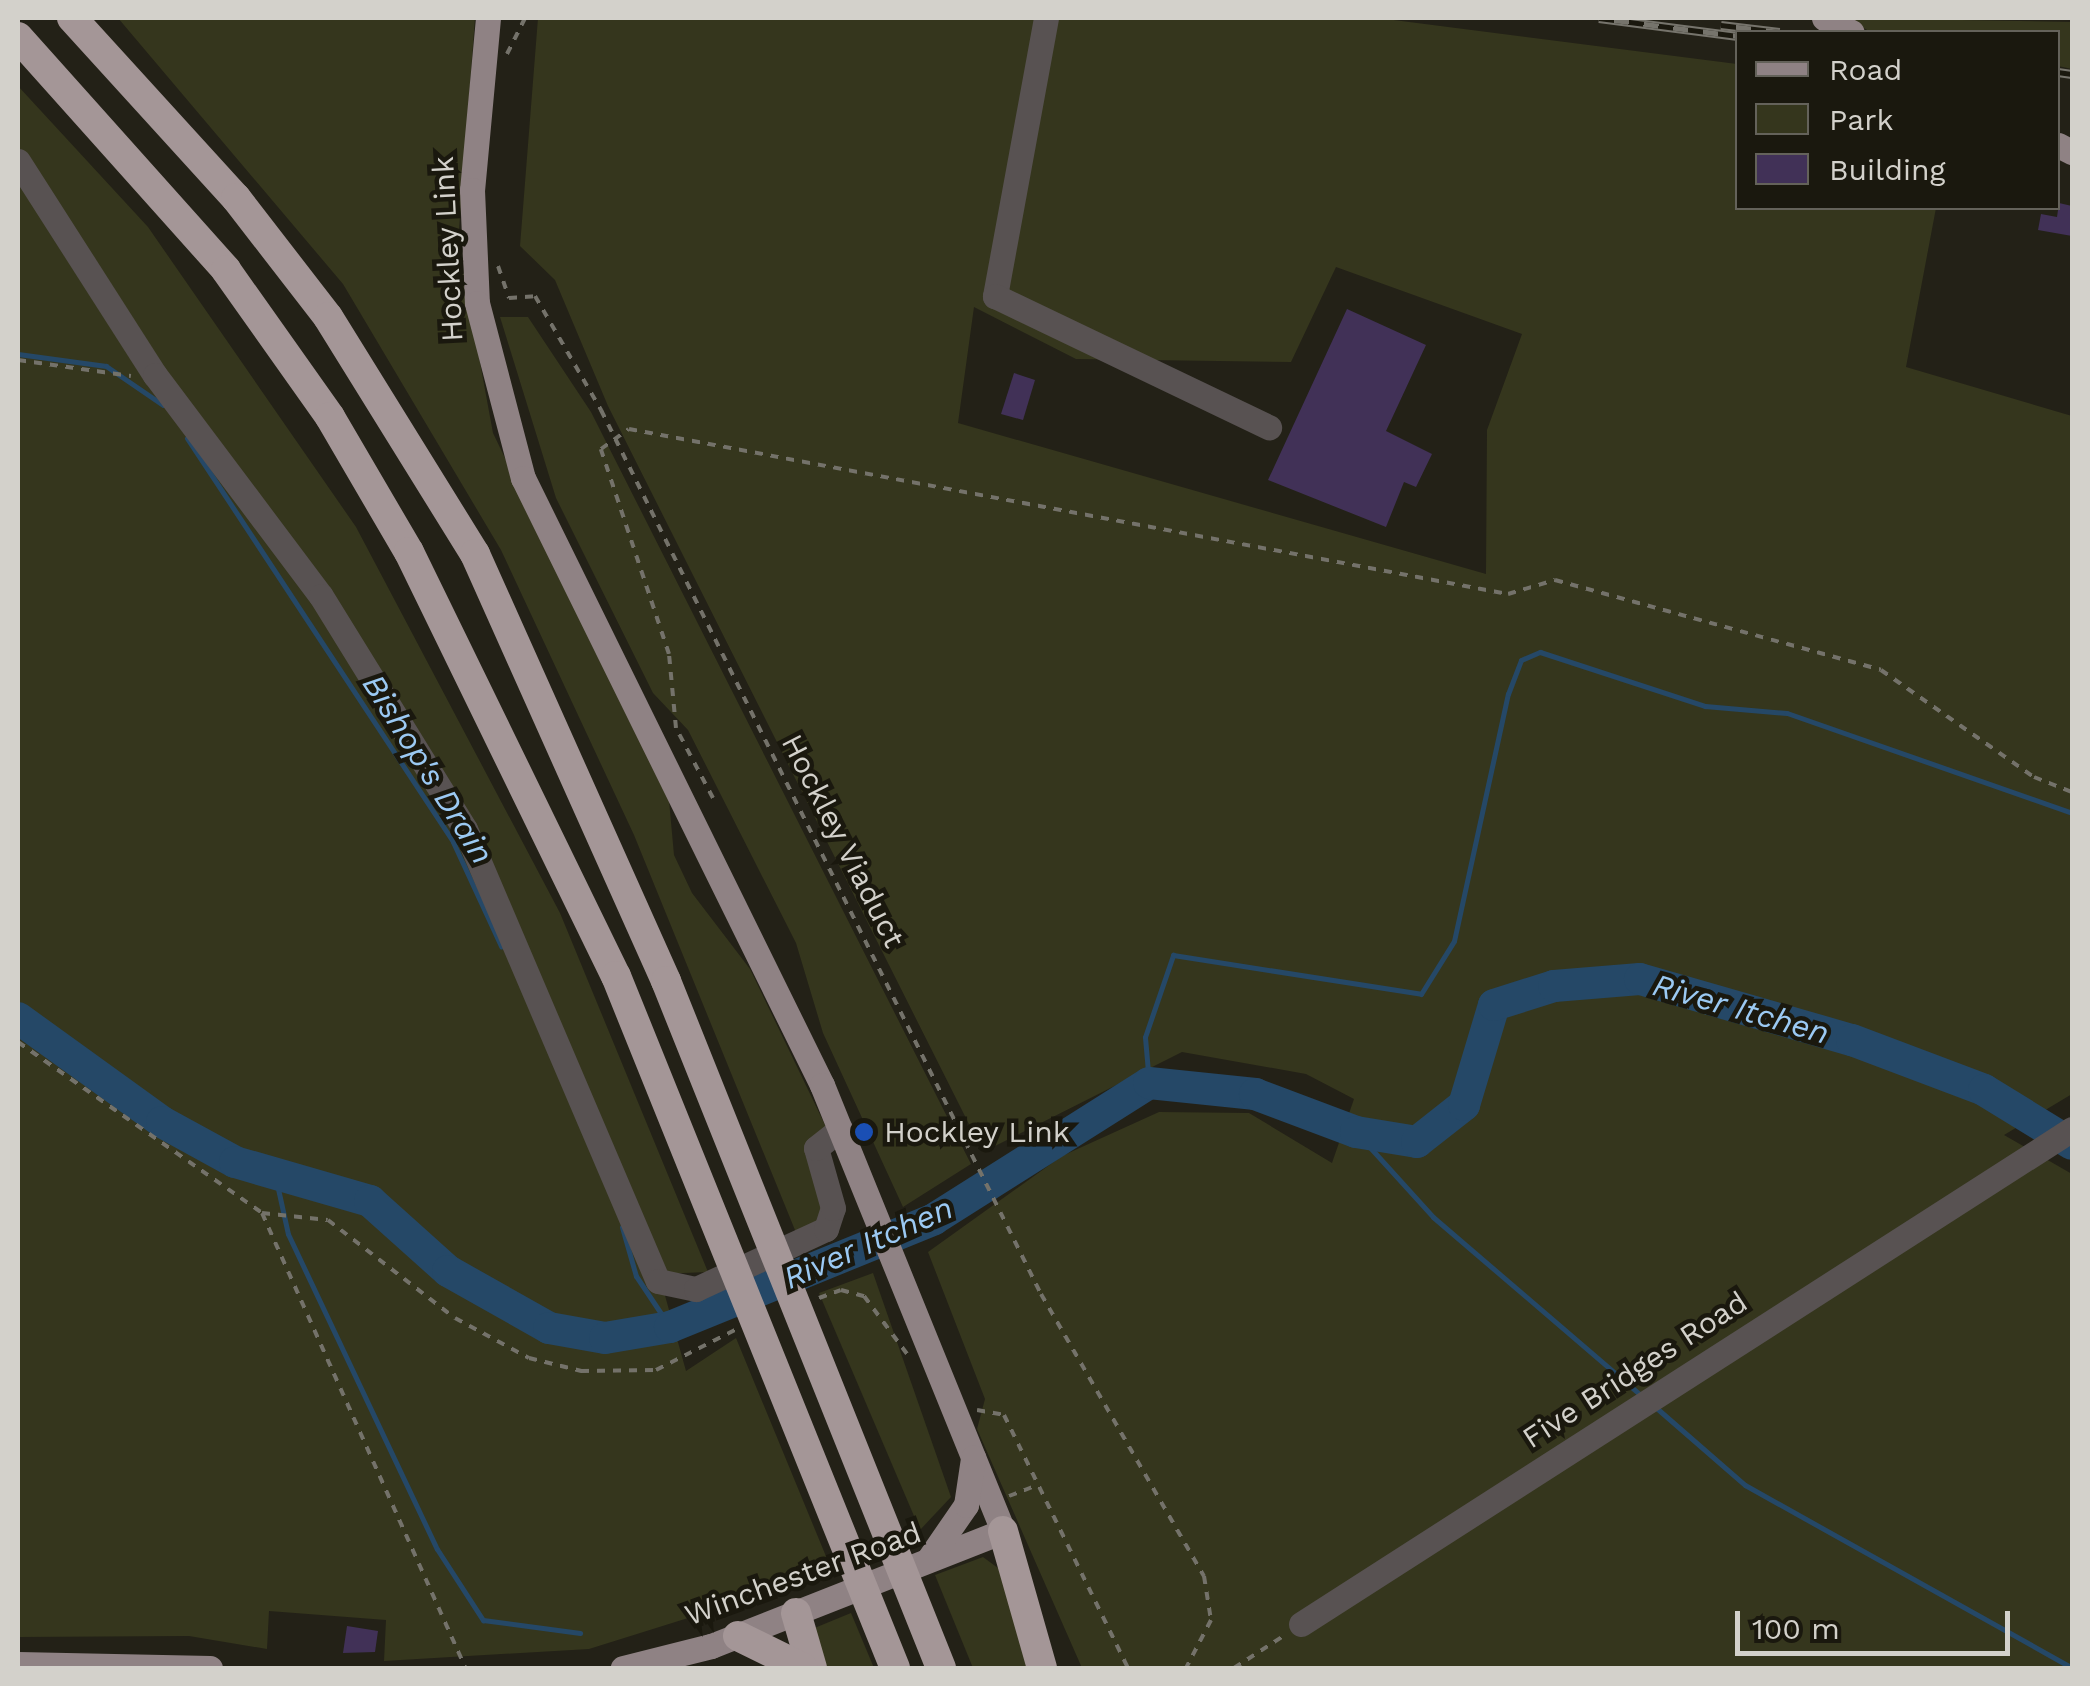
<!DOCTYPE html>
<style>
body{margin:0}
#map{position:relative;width:2090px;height:1686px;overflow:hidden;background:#232117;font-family:"Work Sans",sans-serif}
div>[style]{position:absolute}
.green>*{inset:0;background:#35361d}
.stream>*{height:5px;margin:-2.5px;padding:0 2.5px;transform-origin:2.5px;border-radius:2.5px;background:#254867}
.river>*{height:32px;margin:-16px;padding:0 16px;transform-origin:16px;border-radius:16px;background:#254867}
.building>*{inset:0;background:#413157}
.path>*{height:4px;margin-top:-2px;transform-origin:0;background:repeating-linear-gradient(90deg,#74726a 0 8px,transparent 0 16px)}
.minor>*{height:25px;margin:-12.5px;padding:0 12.5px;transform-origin:12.5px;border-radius:12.5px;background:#585252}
.major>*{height:25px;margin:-12.5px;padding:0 12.5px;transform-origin:12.5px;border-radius:12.5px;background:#8f8284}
.highway>*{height:30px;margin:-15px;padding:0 15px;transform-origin:15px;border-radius:15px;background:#a49697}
.rail>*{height:9px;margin-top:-4.5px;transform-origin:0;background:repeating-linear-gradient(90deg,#1a180e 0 15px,#76746c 0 30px);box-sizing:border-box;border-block:2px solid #76746c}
.dots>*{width:28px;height:28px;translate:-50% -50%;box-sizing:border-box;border:5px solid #1a180e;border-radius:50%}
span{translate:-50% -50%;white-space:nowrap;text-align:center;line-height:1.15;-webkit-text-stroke:9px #1a180e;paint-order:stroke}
.street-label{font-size:30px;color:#d3d1cb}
.poi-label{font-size:30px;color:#d3d1cb}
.left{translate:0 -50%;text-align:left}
.water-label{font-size:32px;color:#9bc9f3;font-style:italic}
.frame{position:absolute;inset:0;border:20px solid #d3d1cb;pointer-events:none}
.legend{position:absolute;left:1735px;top:30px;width:325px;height:180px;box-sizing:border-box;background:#1a180e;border:2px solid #64625a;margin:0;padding:12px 18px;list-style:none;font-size:30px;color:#d3d1cb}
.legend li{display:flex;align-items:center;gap:20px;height:50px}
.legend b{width:50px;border:2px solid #64625a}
.scale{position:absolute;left:1735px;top:1611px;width:275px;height:45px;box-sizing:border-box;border:5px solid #d3d1cb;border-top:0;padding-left:12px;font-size:30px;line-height:35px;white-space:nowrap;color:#d3d1cb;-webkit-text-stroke:8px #1a180e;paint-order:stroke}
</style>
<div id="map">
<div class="green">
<i style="clip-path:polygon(118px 18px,475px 18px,458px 243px,493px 433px,669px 800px,674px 855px,692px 893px,750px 969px,825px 1125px,824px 1216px,797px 1235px,634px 835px,501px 550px,343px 284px)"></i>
<i style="clip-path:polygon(evenodd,538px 18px,1378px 18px,1737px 64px,1738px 208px,1936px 208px,1906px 367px,2072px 416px,2072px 1094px,2004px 1135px,2072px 1174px,2072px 1668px,1082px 1668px,977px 1429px,985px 1399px,928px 1252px,1062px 1156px,1159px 1112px,1249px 1113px,1332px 1163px,1354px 1099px,1306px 1074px,1182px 1052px,983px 1152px,608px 406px,555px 280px,520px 246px,538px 18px,1336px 267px,1522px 334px,1487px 430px,1486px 574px,958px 423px,974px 307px,1076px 359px,1291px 362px,1336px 267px)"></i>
<i style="clip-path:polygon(1845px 18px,2072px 22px,2072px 69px,2058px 66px,2058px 32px,1871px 32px)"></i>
<i style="clip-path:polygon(18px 86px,148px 227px,356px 527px,560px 913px,708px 1272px,659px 1274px,686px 1371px,736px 1338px,830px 1566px,803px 1582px,589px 1649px,384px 1661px,386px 1620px,269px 1611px,267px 1649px,189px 1636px,18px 1637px)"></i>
<i style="clip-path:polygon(500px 317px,528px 317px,591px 412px,971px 1164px,903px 1207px,823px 1033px,796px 943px,688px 730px,653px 693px,556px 498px)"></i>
<i style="clip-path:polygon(873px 1273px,951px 1497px,920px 1530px,819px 1293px)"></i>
<i style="clip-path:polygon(983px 1557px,1002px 1571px,1028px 1668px,973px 1668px,935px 1575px)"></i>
<i style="clip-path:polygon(851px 1613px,874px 1668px,823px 1668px,812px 1629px)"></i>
</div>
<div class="stream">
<i style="left:18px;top:354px;width:89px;rotate:7.8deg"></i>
<i style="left:106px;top:366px;width:69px;rotate:34.4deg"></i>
<i style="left:187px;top:438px;width:484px;rotate:56.6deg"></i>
<i style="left:453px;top:842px;width:115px;rotate:65.2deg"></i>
<i style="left:1149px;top:1083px;width:46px;rotate:-95deg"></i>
<i style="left:1145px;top:1037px;width:87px;rotate:-71.1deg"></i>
<i style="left:1173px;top:955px;width:251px;rotate:8.9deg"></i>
<i style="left:1421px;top:994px;width:62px;rotate:-58.1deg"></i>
<i style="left:1454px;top:941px;width:253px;rotate:-77.7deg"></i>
<i style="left:1508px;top:694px;width:36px;rotate:-69deg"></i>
<i style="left:1521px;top:660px;width:21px;rotate:-23deg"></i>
<i style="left:1540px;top:652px;width:174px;rotate:18.1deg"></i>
<i style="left:1705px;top:706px;width:82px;rotate:4.9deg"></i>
<i style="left:1787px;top:713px;width:302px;rotate:19.3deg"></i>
<i style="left:1356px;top:1132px;width:115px;rotate:47.8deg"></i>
<i style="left:1433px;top:1217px;width:274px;rotate:40.6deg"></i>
<i style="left:275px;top:1175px;width:60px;rotate:77.6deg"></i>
<i style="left:288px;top:1234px;width:348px;rotate:64.7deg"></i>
<i style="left:437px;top:1549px;width:85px;rotate:57.1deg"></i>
<i style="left:483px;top:1620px;width:98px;rotate:7.6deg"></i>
<i style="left:622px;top:1227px;width:51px;rotate:74.1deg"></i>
<i style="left:636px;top:1276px;width:61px;rotate:56.3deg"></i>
<i style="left:1653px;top:1405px;width:122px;rotate:41deg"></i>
<i style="left:1745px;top:1485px;width:375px;rotate:29.2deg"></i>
</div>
<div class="river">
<i style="left:18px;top:1018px;width:178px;rotate:35.8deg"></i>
<i style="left:162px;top:1122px;width:83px;rotate:28.7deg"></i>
<i style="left:235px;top:1162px;width:141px;rotate:16.1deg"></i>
<i style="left:370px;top:1201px;width:105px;rotate:41.9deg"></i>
<i style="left:448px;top:1271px;width:116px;rotate:29.4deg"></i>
<i style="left:549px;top:1328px;width:57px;rotate:10.1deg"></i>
<i style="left:605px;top:1338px;width:66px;rotate:-9.6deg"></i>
<i style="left:670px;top:1327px;width:285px;rotate:-22.2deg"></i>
<i style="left:934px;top:1219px;width:254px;rotate:-32.3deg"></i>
<i style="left:1149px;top:1083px;width:107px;rotate:5.9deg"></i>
<i style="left:1255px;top:1094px;width:108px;rotate:20.6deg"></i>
<i style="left:1356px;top:1132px;width:62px;rotate:9.3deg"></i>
<i style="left:1417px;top:1142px;width:60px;rotate:-38.2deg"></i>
<i style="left:1464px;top:1105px;width:104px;rotate:-73.3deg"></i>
<i style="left:1494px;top:1005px;width:63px;rotate:-17.6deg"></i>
<i style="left:1554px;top:986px;width:86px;rotate:-4.7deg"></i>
<i style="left:1640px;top:979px;width:221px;rotate:16.1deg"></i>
<i style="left:1852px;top:1040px;width:141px;rotate:20.7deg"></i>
<i style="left:1984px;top:1090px;width:103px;rotate:31.5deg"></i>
</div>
<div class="building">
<i style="clip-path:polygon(2059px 203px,2072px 206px,2072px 236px,2038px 230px,2041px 214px,2057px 217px)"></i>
<i style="clip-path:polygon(1347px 309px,1426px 345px,1386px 431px,1432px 454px,1416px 487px,1404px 482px,1386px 527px,1268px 480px)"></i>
<i style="clip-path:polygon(1014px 373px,1035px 380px,1023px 420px,1001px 414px)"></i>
<i style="clip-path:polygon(347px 1626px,378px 1631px,375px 1652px,343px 1653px)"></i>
</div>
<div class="path">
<i style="left:507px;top:54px;width:40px;rotate:-63.4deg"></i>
<i style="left:498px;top:266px;width:34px;rotate:71deg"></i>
<i style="left:509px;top:298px;width:26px;rotate:-4deg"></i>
<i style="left:535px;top:296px;width:132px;rotate:59.9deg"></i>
<i style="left:601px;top:410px;width:987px;rotate:63.54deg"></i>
<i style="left:1041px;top:1294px;width:326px;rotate:60deg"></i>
<i style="left:1204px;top:1576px;width:45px;rotate:81deg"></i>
<i style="left:1211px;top:1620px;width:54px;rotate:117.5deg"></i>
<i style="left:18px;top:360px;width:114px;rotate:8.1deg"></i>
<i style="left:713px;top:798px;width:79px;rotate:-117.9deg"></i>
<i style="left:676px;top:728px;width:74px;rotate:-95.4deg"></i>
<i style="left:669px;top:654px;width:216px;rotate:-108.4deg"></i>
<i style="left:601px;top:449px;width:34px;rotate:-36deg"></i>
<i style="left:629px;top:429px;width:894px;rotate:10.63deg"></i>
<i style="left:1508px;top:594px;width:49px;rotate:-16.6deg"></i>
<i style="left:1555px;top:580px;width:338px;rotate:15.4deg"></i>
<i style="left:1881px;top:670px;width:187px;rotate:35deg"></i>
<i style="left:2034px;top:777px;width:41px;rotate:21.5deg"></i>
<i style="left:18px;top:1042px;width:298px;rotate:35deg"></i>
<i style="left:262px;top:1213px;width:499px;rotate:65.9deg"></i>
<i style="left:262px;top:1213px;width:66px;rotate:6.1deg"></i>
<i style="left:328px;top:1220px;width:160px;rotate:37.7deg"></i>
<i style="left:455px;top:1318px;width:84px;rotate:28.4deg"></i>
<i style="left:529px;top:1358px;width:54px;rotate:14deg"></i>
<i style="left:581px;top:1371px;width:75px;rotate:-0.8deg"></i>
<i style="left:656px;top:1370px;width:89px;rotate:-26.9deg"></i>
<i style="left:819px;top:1298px;width:23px;rotate:-20deg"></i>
<i style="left:841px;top:1290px;width:24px;rotate:15deg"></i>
<i style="left:864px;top:1296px;width:72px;rotate:53.4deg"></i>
<i style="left:977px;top:1410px;width:27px;rotate:10deg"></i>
<i style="left:1004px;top:1415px;width:282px;rotate:63.9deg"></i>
<i style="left:1009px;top:1496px;width:30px;rotate:-21deg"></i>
<i style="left:1234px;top:1668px;width:61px;rotate:-32.9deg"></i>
</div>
<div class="minor">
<i style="left:1046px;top:18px;width:283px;rotate:100.4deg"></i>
<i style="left:995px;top:296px;width:304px;rotate:25.6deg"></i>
<i style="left:18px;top:161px;width:254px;rotate:57.4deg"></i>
<i style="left:155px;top:375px;width:276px;rotate:53.1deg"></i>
<i style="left:321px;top:596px;width:274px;rotate:58.3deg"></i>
<i style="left:465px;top:829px;width:491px;rotate:66.9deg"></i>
<i style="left:658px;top:1281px;width:39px;rotate:12deg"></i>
<i style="left:696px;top:1289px;width:143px;rotate:-24.8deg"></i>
<i style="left:826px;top:1229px;width:22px;rotate:-72deg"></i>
<i style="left:833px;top:1208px;width:62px;rotate:-105.8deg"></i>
<i style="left:816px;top:1148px;width:31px;rotate:-38deg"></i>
<i style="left:1301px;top:1624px;width:916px;rotate:-32.7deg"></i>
</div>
<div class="major">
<i style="left:488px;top:18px;width:173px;rotate:95.3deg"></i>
<i style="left:472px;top:190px;width:113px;rotate:87.5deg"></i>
<i style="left:477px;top:303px;width:181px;rotate:75.3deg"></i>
<i style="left:523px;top:478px;width:677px;rotate:63.78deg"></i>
<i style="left:822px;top:1085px;width:481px;rotate:67.9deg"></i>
<i style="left:1003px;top:1531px;width:314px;rotate:158.5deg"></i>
<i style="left:711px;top:1646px;width:91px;rotate:166deg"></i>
<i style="left:1824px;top:18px;width:31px;rotate:27deg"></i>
<i style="left:2058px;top:145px;width:16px;rotate:27deg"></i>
<i style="left:928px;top:1560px;width:67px;rotate:-55.4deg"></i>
<i style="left:966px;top:1505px;width:48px;rotate:-81.5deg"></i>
<i style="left:18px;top:1664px;width:192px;rotate:1.2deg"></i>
</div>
<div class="highway">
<i style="left:72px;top:18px;width:244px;rotate:47.7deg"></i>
<i style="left:236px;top:198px;width:150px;rotate:52.3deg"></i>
<i style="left:328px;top:317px;width:279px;rotate:58.2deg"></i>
<i style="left:475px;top:554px;width:468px;rotate:65.9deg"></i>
<i style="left:666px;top:981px;width:740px;rotate:68.18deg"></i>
<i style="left:18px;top:37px;width:312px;rotate:48.2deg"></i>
<i style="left:226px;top:270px;width:180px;rotate:54.7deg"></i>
<i style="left:330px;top:417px;width:156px;rotate:59.7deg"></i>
<i style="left:409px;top:552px;width:472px;rotate:64deg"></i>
<i style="left:616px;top:976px;width:746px;rotate:68.04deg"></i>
<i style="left:1003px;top:1531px;width:142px;rotate:74.1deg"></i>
<i style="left:796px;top:1613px;width:57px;rotate:73.8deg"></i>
<i style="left:738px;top:1636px;width:72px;rotate:26.2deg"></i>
</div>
<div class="rail">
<i style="left:1599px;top:18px;width:140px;rotate:7.4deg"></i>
<i style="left:1721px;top:25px;width:59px;rotate:6.8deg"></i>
<i style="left:2058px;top:72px;width:14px;rotate:8deg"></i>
</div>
<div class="dots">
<i style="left:864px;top:1132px;background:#1a4fb4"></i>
</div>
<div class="street-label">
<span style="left:448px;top:249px;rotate:-93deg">Hockley Link</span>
<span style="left:843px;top:841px;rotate:63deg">Hockley Viaduct</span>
<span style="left:1635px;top:1370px;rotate:-33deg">Five Bridges Road</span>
<span style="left:803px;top:1574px;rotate:-20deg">Winchester Road</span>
</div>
<div class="poi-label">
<span class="left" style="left:884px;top:1132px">Hockley Link</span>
</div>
<div class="water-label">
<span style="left:428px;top:769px;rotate:58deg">Bishop's Drain</span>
<span style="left:1741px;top:1009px;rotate:16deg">River Itchen</span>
<span style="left:868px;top:1243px;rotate:-24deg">River Itchen</span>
</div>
<div class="frame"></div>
<ul class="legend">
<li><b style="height:12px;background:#8f8284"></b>Road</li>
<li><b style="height:28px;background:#35361d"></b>Park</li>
<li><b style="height:28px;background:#413157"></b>Building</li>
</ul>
<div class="scale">100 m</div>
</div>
